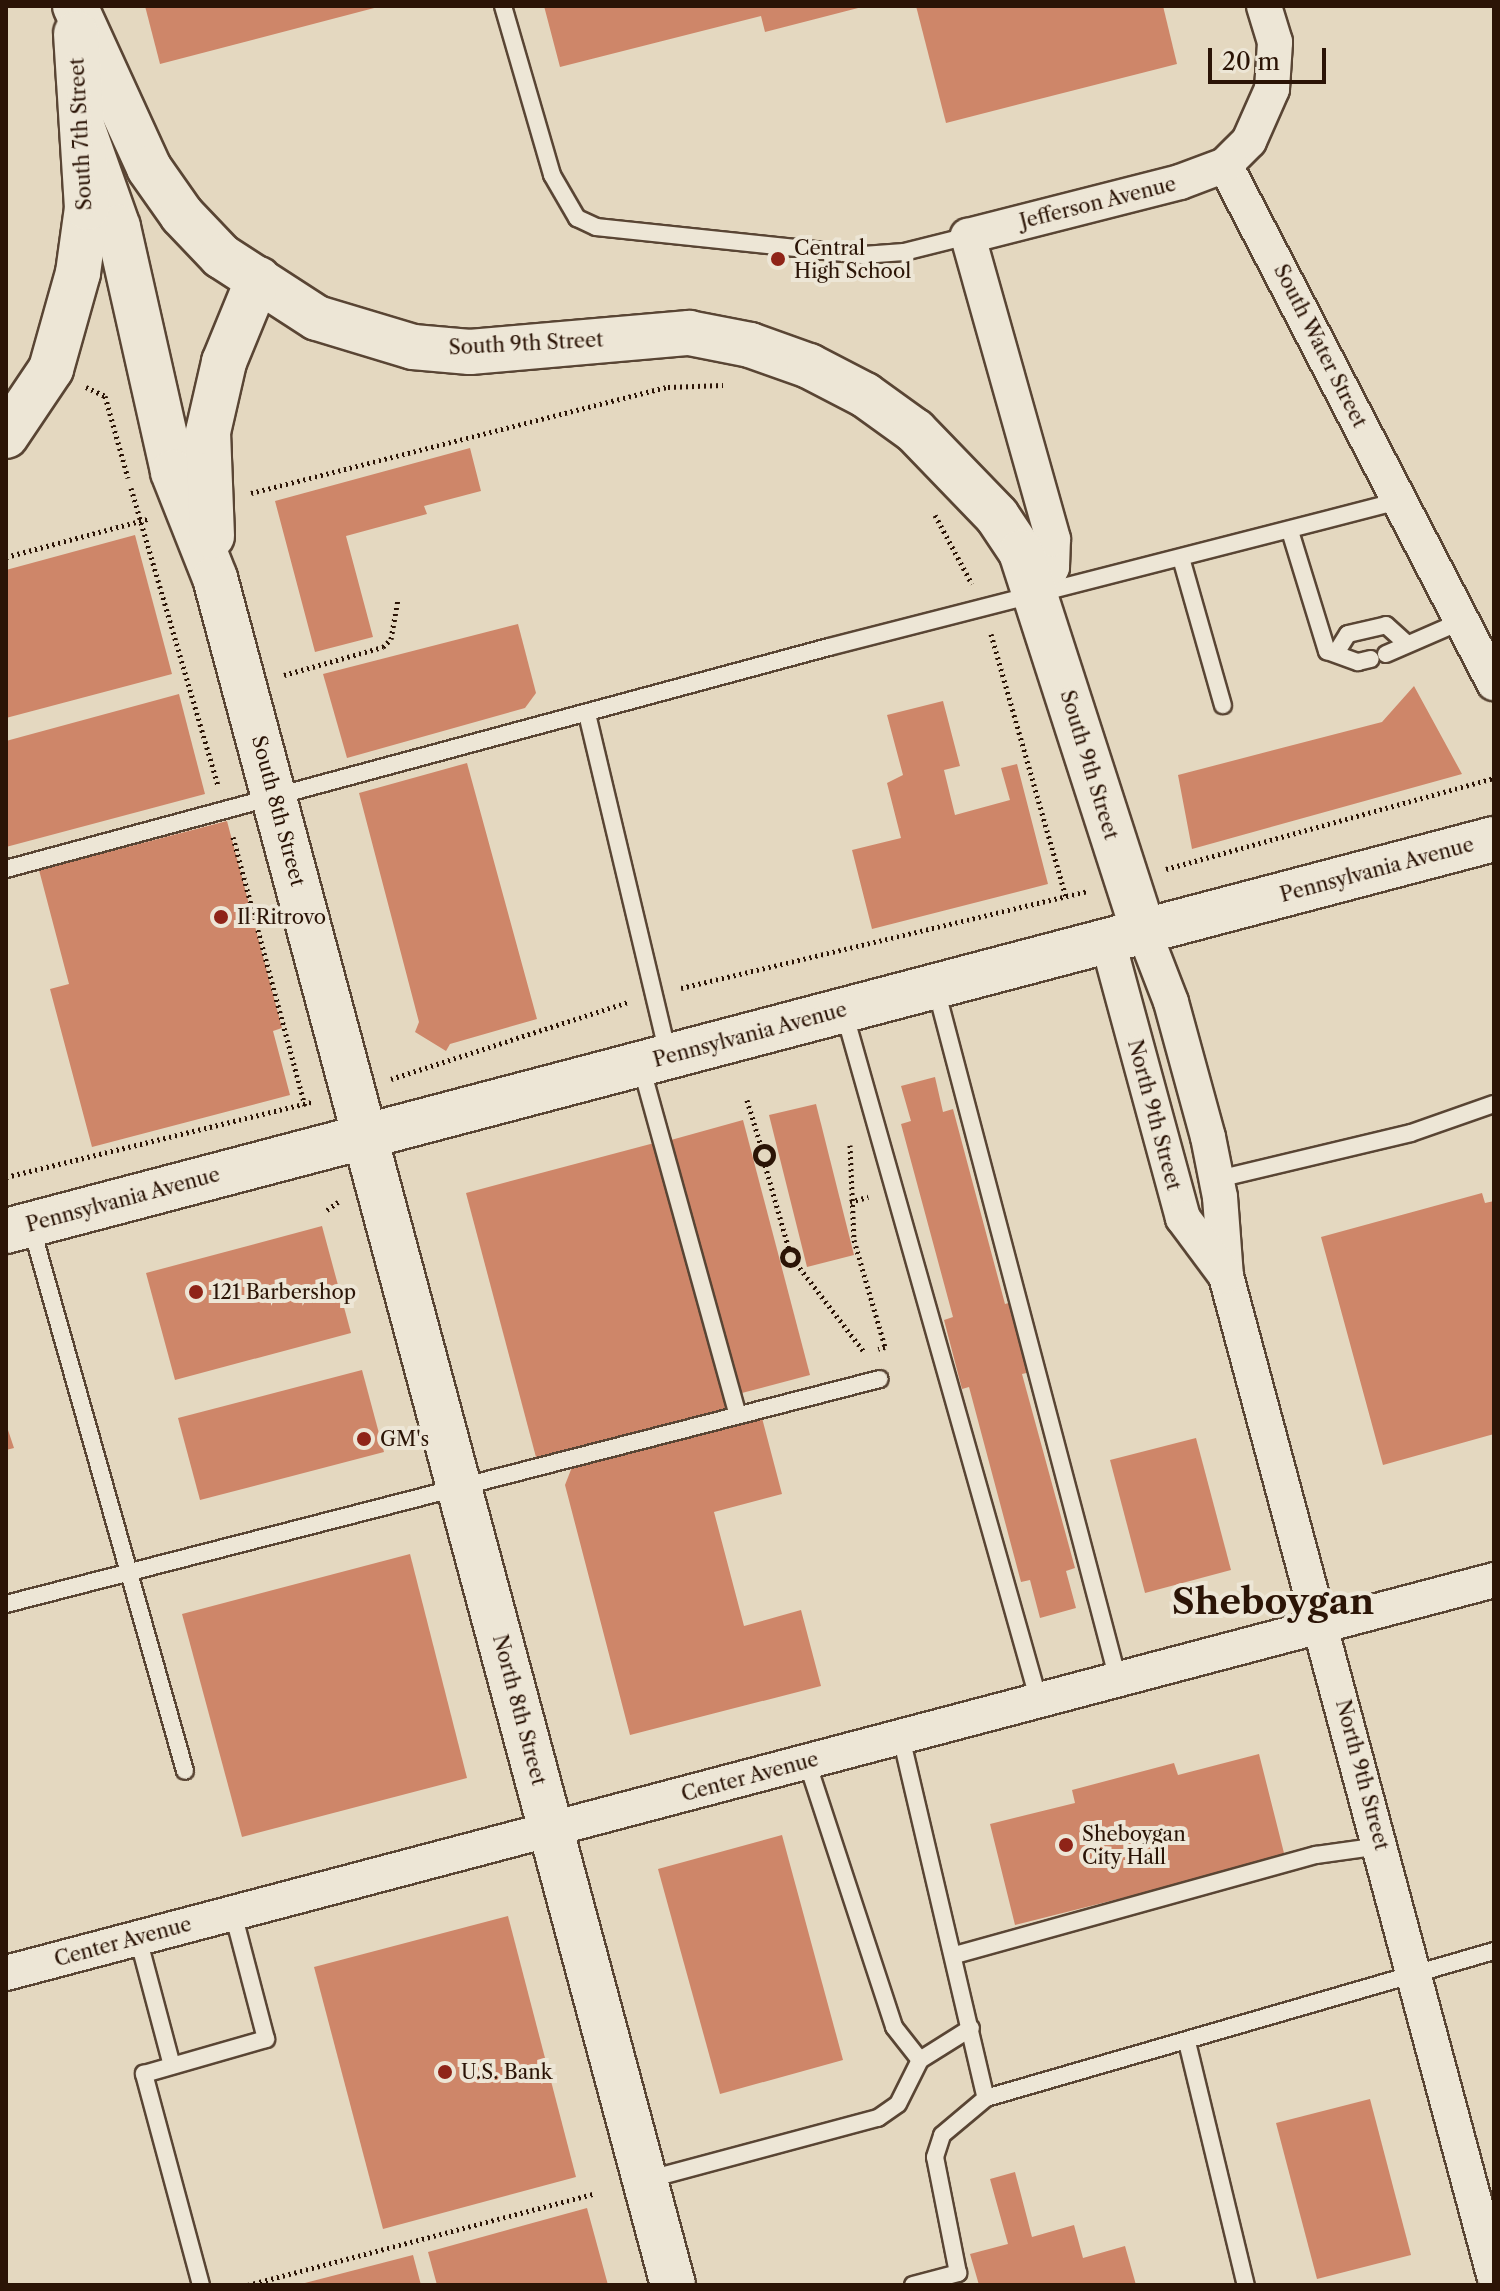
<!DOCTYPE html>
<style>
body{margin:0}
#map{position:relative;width:1500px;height:2291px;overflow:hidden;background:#e4d8c0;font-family:"Libre Caslon Text",serif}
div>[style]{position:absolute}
.building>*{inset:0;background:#ce8669}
.path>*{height:5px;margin-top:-2.5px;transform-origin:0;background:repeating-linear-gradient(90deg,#2b1406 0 2px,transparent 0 6px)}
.path>.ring{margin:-2.5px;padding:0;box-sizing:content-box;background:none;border:5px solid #2b1406;border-radius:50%}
.roads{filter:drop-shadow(2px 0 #594534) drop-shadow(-2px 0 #594534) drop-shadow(0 2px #594534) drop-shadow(0 -2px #594534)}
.lane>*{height:16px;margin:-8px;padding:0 8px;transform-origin:8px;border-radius:8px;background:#ede6d6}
.street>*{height:34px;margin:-17px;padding:0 17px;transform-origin:17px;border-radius:17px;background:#ede6d6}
.secondary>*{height:44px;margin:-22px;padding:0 22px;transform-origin:22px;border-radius:22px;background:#ede6d6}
.dots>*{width:22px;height:22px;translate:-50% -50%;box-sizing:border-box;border:4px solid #ede6d6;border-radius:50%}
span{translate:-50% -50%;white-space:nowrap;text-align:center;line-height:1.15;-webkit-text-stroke:8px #ede6d6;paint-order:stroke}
.street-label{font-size:20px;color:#2b1406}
.poi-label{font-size:20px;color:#2b1406}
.left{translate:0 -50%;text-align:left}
.town-label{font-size:36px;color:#2b1406;font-weight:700}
.frame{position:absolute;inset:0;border:8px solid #2b1406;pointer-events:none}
.scale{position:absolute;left:1208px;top:48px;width:118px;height:36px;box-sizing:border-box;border:4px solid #2b1406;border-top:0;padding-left:10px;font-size:24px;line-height:28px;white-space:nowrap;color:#2b1406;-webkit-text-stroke:6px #ede6d6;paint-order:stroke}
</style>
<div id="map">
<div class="building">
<i style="clip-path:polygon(145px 6px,378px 6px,378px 7px,160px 64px)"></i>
<i style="clip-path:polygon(544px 6px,862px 6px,862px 7px,765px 32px,761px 16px,560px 67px)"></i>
<i style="clip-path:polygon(916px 6px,1163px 6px,1177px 64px,946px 123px)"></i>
<i style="clip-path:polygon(470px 448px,481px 491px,424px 506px,427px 514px,346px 536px,373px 637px,315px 652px,275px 501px)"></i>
<i style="clip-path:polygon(135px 535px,172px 674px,6px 718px,6px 570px)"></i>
<i style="clip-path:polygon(518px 624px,536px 693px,525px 708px,347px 758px,323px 674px)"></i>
<i style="clip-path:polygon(1414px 686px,1462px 774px,1192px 849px,1178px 775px,1382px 722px)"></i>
<i style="clip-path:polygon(179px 694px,205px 794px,6px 847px,6px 741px)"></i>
<i style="clip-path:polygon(943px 701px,960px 766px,944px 770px,955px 815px,1010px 800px,1001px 768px,1017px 764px,1048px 884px,872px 929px,852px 850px,901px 838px,887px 783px,903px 775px,887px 715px)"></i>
<i style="clip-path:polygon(467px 763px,537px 1019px,450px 1044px,446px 1051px,415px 1032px,419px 1022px,359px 793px)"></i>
<i style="clip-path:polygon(227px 821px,282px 1028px,273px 1031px,290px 1095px,92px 1147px,50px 989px,69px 984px,39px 870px)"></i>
<i style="clip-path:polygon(935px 1077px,943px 1112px,953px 1109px,1005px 1304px,1012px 1302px,1031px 1372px,1022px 1374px,1075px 1568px,1066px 1571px,1076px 1608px,1040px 1618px,1030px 1580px,1021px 1582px,969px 1387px,962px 1389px,944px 1320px,953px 1317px,901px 1124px,911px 1121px,901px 1086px)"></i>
<i style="clip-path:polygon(816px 1104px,854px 1255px,807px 1267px,769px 1115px)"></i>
<i style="clip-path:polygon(743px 1120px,810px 1375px,738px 1394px,671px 1140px)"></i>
<i style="clip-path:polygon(658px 1142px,729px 1410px,537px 1461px,466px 1193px)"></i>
<i style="clip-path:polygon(1482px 1193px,1485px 1203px,1494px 1201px,1494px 1434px,1383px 1465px,1321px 1237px)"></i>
<i style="clip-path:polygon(322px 1226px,351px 1333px,175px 1380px,146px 1273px)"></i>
<i style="clip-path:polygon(362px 1370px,384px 1452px,200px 1500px,178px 1418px)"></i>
<i style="clip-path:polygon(762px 1418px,782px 1494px,714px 1512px,744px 1626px,801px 1610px,821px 1686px,630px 1735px,565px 1485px,572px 1467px)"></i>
<i style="clip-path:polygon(6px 1424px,14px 1448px,6px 1450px)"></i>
<i style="clip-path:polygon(1196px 1438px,1231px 1570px,1145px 1593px,1110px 1460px)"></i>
<i style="clip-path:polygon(410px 1554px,467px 1778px,242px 1837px,182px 1614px)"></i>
<i style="clip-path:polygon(1259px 1754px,1285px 1857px,1015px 1925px,990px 1824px,1075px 1803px,1072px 1790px,1174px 1763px,1178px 1775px)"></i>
<i style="clip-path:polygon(782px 1835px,843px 2060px,720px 2094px,658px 1869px)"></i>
<i style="clip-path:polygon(508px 1916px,576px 2177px,383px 2229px,314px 1967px)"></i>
<i style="clip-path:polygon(1370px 2099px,1411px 2255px,1317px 2279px,1276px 2123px)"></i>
<i style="clip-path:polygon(1015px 2172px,1032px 2237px,1074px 2225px,1083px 2258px,1125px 2246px,1136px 2285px,979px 2285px,970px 2254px,1008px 2244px,990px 2179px)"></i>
<i style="clip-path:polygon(587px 2208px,608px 2285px,437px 2285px,428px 2252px)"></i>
<i style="clip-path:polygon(413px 2255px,421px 2285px,301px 2285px,301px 2284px)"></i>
</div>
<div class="path">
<i style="left:86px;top:387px;width:21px;rotate:25deg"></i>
<i style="left:105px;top:396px;width:85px;rotate:74.3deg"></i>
<i style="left:131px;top:488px;width:309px;rotate:73.7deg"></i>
<i style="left:251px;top:493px;width:430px;rotate:-14.3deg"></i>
<i style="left:668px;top:387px;width:55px;rotate:-2.1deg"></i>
<i style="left:935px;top:515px;width:78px;rotate:61.8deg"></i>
<i style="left:6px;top:557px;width:147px;rotate:-15deg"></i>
<i style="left:991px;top:634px;width:273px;rotate:74.1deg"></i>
<i style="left:284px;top:675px;width:103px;rotate:-15.8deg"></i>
<i style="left:383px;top:647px;width:11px;rotate:-45deg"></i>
<i style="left:391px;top:639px;width:39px;rotate:-80deg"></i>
<i style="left:233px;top:837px;width:278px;rotate:75deg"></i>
<i style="left:1166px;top:869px;width:340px;rotate:-15.5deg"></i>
<i style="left:681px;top:988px;width:417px;rotate:-13.4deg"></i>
<i style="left:391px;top:1079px;width:249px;rotate:-18deg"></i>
<i style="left:747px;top:1100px;width:48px;rotate:73.1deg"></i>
<i style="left:850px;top:1145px;width:95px;rotate:87.6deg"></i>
<i style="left:854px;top:1240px;width:111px;rotate:73.8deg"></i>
<i style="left:885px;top:1347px;width:7px;rotate:164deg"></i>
<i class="ring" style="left:755px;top:1146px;width:13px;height:13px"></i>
<i style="left:765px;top:1165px;width:87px;rotate:74.1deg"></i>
<i style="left:6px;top:1177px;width:315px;rotate:-13.8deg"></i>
<i style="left:850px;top:1202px;width:19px;rotate:-16deg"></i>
<i style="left:327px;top:1210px;width:14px;rotate:-36deg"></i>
<i class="ring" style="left:782px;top:1249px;width:11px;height:11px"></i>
<i style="left:796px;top:1263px;width:113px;rotate:52.5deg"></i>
<i style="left:248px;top:2285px;width:359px;rotate:-14.8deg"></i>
</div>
<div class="roads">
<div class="lane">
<i style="left:503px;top:6px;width:176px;rotate:73.8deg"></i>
<i style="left:552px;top:175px;width:50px;rotate:59.8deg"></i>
<i style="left:577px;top:218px;width:21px;rotate:25deg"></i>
<i style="left:596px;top:227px;width:268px;rotate:6deg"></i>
<i style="left:863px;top:255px;width:41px;rotate:-4.2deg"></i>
<i style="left:904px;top:252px;width:66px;rotate:-14deg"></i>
<i style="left:1290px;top:531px;width:126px;rotate:72.9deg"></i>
<i style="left:1327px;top:651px;width:33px;rotate:20deg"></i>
<i style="left:1358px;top:662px;width:13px;rotate:-13deg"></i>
<i style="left:1181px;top:558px;width:153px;rotate:74.1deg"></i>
<i style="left:1336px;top:653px;width:22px;rotate:-58deg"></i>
<i style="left:1348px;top:634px;width:39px;rotate:-13deg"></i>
<i style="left:1386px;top:625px;width:25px;rotate:42deg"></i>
<i style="left:1386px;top:654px;width:83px;rotate:-23.5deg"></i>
<i style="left:587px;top:714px;width:350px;rotate:76.6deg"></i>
<i style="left:6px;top:869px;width:852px;rotate:-15.1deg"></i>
<i style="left:829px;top:647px;width:588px;rotate:-14.37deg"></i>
<i style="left:936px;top:989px;width:715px;rotate:75.24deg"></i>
<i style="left:844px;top:1012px;width:716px;rotate:74.2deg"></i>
<i style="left:641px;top:1066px;width:362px;rotate:74.5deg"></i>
<i style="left:1218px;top:1179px;width:198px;rotate:-13.4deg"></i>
<i style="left:1411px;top:1133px;width:88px;rotate:-19.3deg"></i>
<i style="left:31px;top:1226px;width:566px;rotate:74.22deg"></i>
<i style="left:6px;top:1604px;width:902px;rotate:-14.44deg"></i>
<i style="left:901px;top:1737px;width:371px;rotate:76.8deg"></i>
<i style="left:807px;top:1762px;width:279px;rotate:71.8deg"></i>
<i style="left:894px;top:2027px;width:42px;rotate:51.8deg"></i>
<i style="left:138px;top:1938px;width:132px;rotate:75.1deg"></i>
<i style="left:955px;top:1955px;width:375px;rotate:-15.5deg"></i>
<i style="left:1316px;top:1855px;width:65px;rotate:-8deg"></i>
<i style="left:1187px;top:2042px;width:250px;rotate:76.4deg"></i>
<i style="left:646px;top:2180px;width:240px;rotate:-15deg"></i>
<i style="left:878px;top:2118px;width:24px;rotate:-35deg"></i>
<i style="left:898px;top:2104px;width:49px;rotate:-63.4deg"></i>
<i style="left:920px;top:2060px;width:60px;rotate:-32.1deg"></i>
<i style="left:201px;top:2285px;width:219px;rotate:-105.1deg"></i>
<i style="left:144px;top:2074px;width:127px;rotate:-16deg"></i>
<i style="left:266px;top:2039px;width:130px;rotate:-104.7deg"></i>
<i style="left:913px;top:2285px;width:47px;rotate:-14.9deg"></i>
<i style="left:958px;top:2273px;width:118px;rotate:-101.2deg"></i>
<i style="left:935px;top:2157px;width:23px;rotate:-72deg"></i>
<i style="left:942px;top:2135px;width:57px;rotate:-40.1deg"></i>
<i style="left:986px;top:2098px;width:529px;rotate:-16.14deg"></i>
</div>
<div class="street">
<i style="left:1225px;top:165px;width:584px;rotate:62.56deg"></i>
<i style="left:1038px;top:595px;width:31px;rotate:-63deg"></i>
<i style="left:1052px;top:567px;width:28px;rotate:-88deg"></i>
<i style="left:1053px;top:539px;width:315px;rotate:-105.7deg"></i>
<i style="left:968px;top:236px;width:219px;rotate:-14.3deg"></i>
<i style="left:1180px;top:182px;width:48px;rotate:-20.7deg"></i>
<i style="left:1225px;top:165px;width:34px;rotate:-45deg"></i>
<i style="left:1249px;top:141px;width:57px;rotate:-66.1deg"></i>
<i style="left:1272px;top:89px;width:47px;rotate:-86.3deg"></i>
<i style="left:1275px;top:42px;width:38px;rotate:-107deg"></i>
<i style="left:1144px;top:932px;width:75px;rotate:68.9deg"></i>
<i style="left:1171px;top:1002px;width:140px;rotate:74.7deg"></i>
<i style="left:1208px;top:1137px;width:61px;rotate:78.7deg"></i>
<i style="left:1220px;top:1197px;width:79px;rotate:85.7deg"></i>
<i style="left:1226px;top:1276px;width:1034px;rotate:74.98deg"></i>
<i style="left:1108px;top:942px;width:286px;rotate:74.8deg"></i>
<i style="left:1183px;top:1218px;width:72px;rotate:53.4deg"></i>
<i style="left:6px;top:1973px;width:1539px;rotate:-14.79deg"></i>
</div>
<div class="secondary">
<i style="left:75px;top:6px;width:178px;rotate:65.4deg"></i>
<i style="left:149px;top:168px;width:57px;rotate:54.9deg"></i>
<i style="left:182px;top:215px;width:57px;rotate:46.4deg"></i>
<i style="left:221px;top:256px;width:114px;rotate:32.9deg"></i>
<i style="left:317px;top:318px;width:100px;rotate:16.8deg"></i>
<i style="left:413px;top:347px;width:57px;rotate:5deg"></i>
<i style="left:470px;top:352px;width:220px;rotate:-5deg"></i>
<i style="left:689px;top:333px;width:62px;rotate:11.1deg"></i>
<i style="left:750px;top:345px;width:63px;rotate:19.6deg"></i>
<i style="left:809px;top:366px;width:63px;rotate:27.4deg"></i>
<i style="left:865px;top:395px;width:62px;rotate:35.8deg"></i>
<i style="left:915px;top:431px;width:118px;rotate:46deg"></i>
<i style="left:997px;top:516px;width:43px;rotate:56.3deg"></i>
<i style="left:1021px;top:552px;width:399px;rotate:72.1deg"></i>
<i style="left:82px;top:126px;width:107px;rotate:70.4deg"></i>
<i style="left:118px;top:227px;width:251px;rotate:77.3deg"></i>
<i style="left:173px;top:472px;width:114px;rotate:68.4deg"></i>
<i style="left:215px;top:578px;width:1767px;rotate:74.98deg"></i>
<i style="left:6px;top:436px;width:81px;rotate:-56.1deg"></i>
<i style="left:51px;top:369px;width:100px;rotate:-74.3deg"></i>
<i style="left:78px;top:273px;width:66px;rotate:-82.1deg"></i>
<i style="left:87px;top:208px;width:175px;rotate:-93.6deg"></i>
<i style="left:212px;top:536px;width:104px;rotate:-92.2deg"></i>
<i style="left:208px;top:432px;width:72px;rotate:-77.1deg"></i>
<i style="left:224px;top:362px;width:90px;rotate:-67.7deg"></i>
<i style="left:6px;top:1231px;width:1539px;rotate:-14.76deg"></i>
</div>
</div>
<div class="dots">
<i style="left:778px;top:259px;background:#8f2418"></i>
<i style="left:221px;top:917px;background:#8f2418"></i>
<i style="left:196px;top:1292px;background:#8f2418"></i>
<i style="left:364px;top:1439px;background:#8f2418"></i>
<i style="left:1066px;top:1845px;background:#8f2418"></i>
<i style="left:445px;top:2072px;background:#8f2418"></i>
</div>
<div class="street-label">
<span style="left:81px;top:134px;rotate:-93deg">South 7th Street</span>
<span style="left:1098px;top:203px;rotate:-14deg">Jefferson Avenue</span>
<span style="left:526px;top:344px;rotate:-3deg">South 9th Street</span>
<span style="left:1320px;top:346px;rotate:63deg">South Water Street</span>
<span style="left:1089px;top:765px;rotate:73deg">South 9th Street</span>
<span style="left:278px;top:811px;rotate:75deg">South 8th Street</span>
<span style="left:1377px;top:870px;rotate:-15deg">Pennsylvania Avenue</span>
<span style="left:750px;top:1035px;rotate:-15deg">Pennsylvania Avenue</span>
<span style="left:1154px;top:1115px;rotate:75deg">North 9th Street</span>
<span style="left:123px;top:1200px;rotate:-15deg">Pennsylvania Avenue</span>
<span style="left:519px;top:1710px;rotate:75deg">North 8th Street</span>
<span style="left:1362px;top:1775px;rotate:75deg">North 9th Street</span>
<span style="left:750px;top:1777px;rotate:-15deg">Center Avenue</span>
<span style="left:123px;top:1942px;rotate:-15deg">Center Avenue</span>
</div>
<div class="poi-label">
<span class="left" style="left:794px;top:260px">Central<br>High School</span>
<span class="left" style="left:237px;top:917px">Il Ritrovo</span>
<span class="left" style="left:212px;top:1292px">121 Barbershop</span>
<span class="left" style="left:380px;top:1439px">GM's</span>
<span class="left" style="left:1082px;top:1846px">Sheboygan<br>City Hall</span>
<span class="left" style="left:461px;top:2072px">U.S. Bank</span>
</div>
<div class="town-label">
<span style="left:1273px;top:1602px">Sheboygan</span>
</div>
<div class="frame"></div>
<div class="scale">20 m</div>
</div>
